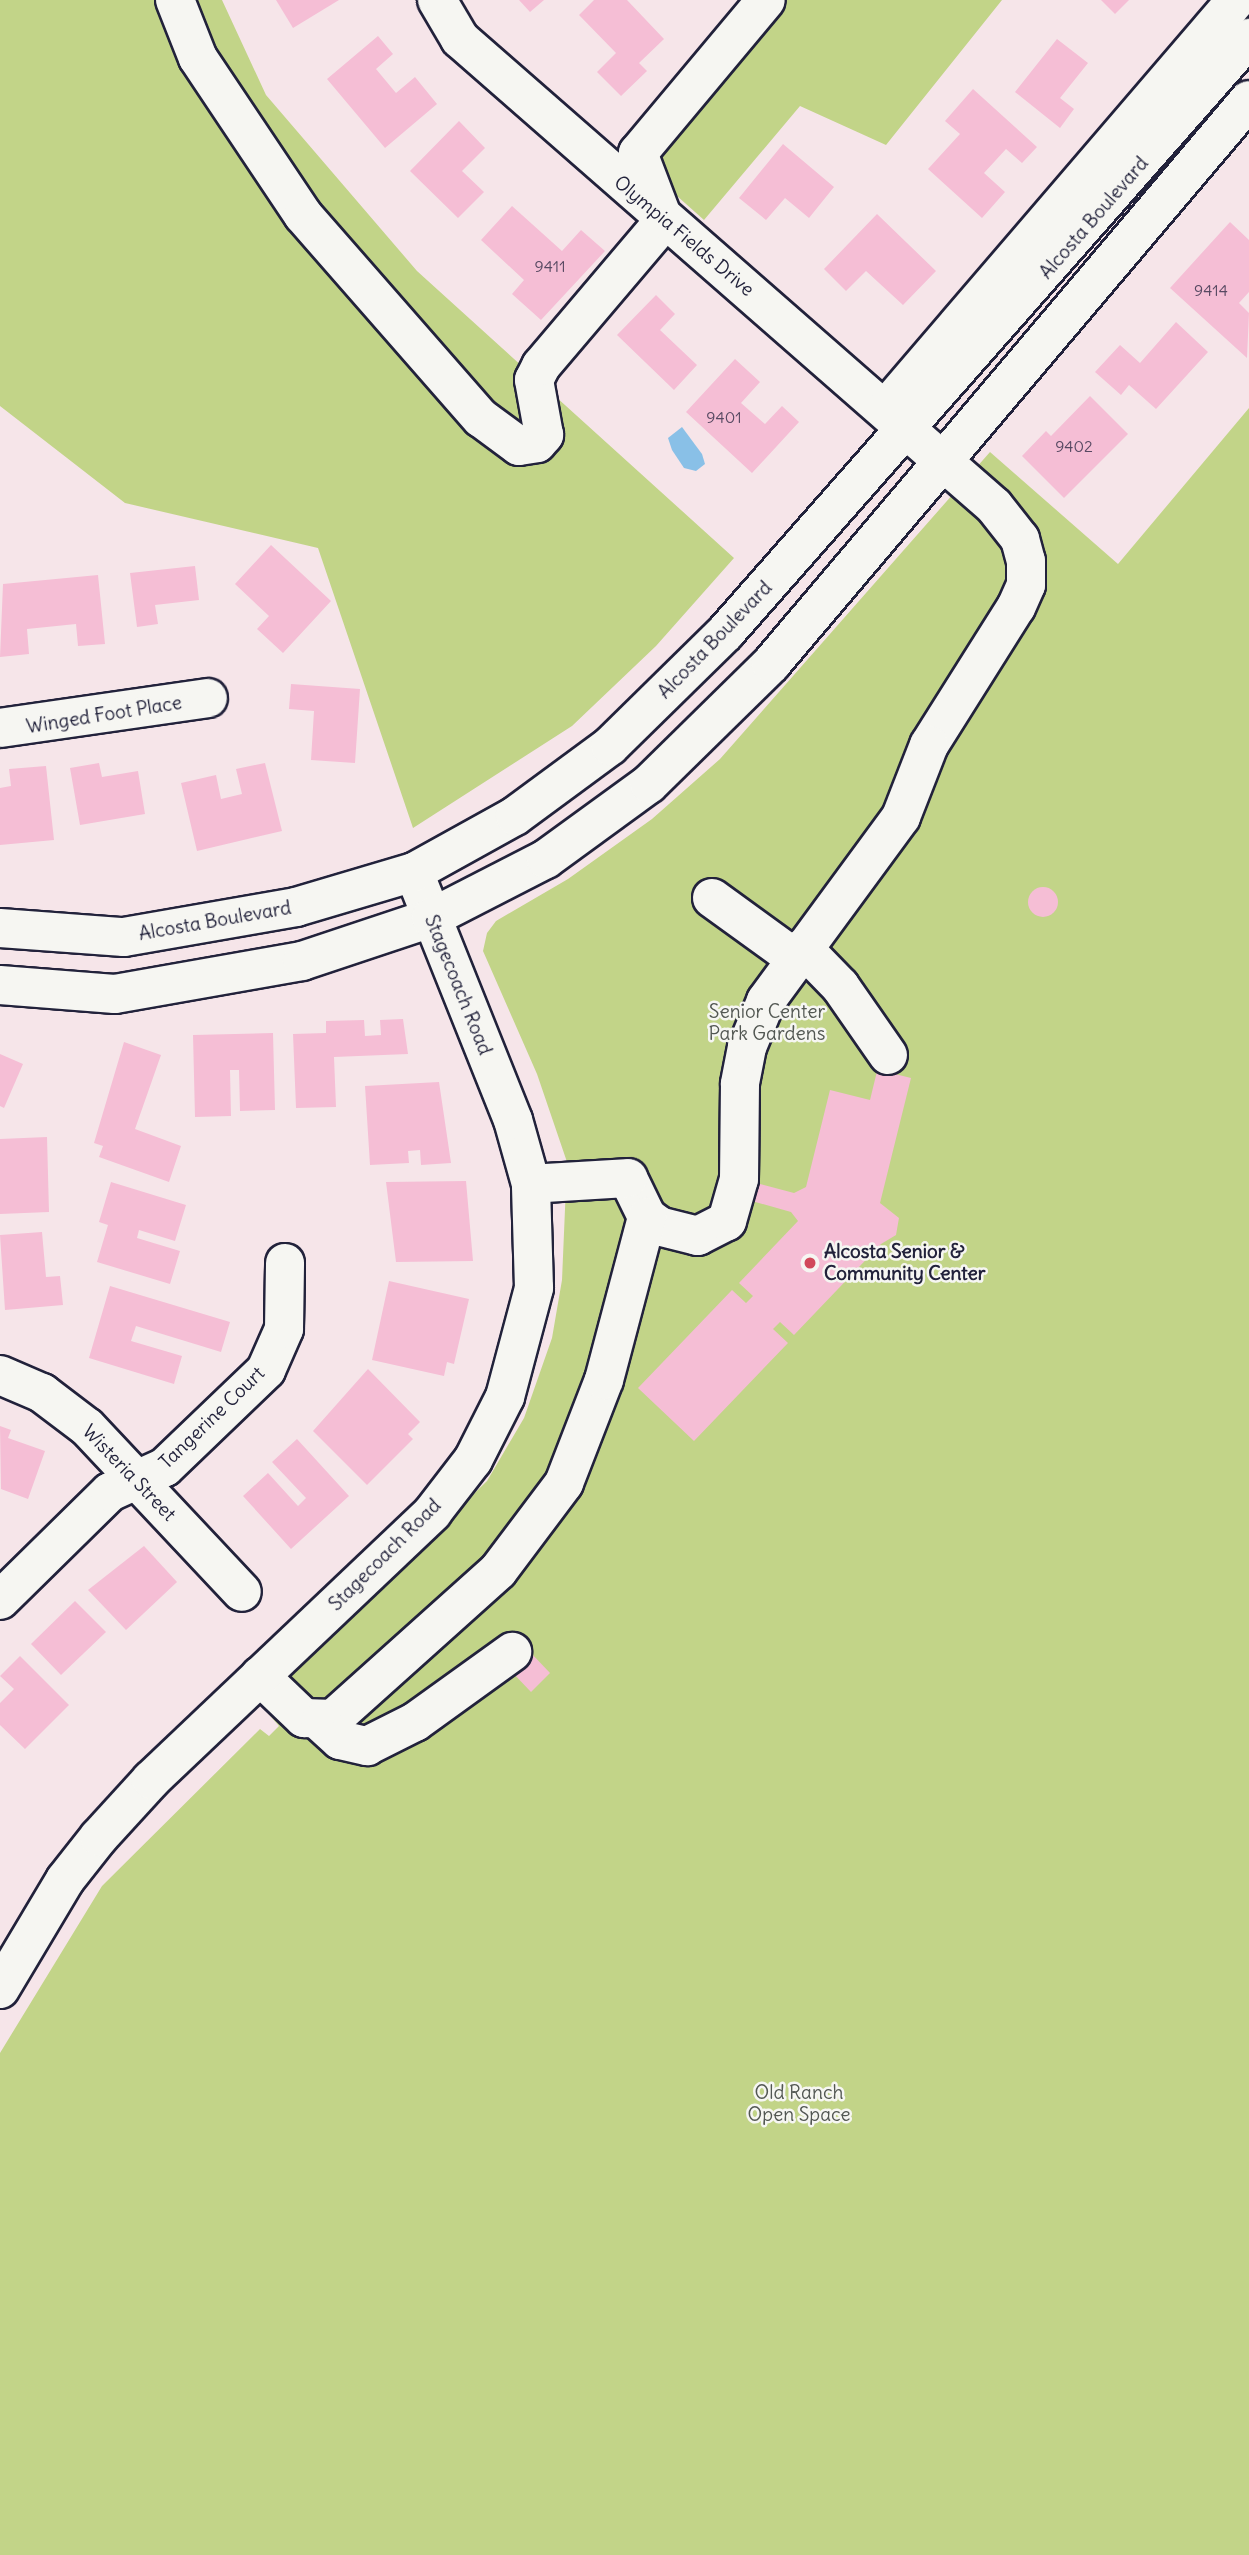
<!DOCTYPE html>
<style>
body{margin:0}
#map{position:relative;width:1249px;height:2555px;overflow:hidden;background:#f6e5e9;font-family:Delius,sans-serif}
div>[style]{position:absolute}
.green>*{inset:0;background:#c2d488}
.water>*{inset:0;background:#89c0e7}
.building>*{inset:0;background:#f5bed5}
.round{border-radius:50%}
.roads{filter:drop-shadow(2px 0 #22223b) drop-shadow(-2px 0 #22223b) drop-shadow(0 2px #22223b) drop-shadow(0 -2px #22223b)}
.minor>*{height:38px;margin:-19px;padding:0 19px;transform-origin:19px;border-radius:19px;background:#f6f6f2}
.major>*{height:38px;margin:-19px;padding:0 19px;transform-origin:19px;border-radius:19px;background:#f6f6f2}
.dots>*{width:19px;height:19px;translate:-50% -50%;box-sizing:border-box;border:4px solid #f6f6f2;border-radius:50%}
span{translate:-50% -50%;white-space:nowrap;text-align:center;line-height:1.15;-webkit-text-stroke:5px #f6f6f2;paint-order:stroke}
.number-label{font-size:16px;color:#574962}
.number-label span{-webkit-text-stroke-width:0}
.street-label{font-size:19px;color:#22223b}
.park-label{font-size:19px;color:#525752}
.poi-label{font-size:19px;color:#22223b;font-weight:700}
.left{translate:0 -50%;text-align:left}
</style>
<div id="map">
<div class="green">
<i style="clip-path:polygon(0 0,222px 0,266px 95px,417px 271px,734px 558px,656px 646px,572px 726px,413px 828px,318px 548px,125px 503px,0 406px)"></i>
<i style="clip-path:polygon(741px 0,1002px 0,886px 145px,800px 106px,704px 220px,622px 147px)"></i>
<i style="clip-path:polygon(1249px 408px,1249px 2555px,0 2555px,0 2053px,102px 1886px,260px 1729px,269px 1736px,279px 1726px,259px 1703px,487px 1481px,524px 1418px,552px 1338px,562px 1280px,567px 1162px,537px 1074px,483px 951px,487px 933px,496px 921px,568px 879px,652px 819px,720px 759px,990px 452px,1118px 564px)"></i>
</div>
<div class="water">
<i style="clip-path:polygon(682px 427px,702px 454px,705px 464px,696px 471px,684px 468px,672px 450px,668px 438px)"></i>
</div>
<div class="building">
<i style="clip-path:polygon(276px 0,339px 0,293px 28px)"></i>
<i style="clip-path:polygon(519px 0,544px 0,530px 12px)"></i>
<i style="clip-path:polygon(594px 0,627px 0,664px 39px,639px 63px,647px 71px,621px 96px,597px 72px,616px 53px,579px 15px)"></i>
<i style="clip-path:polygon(1101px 0,1129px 0,1115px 14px)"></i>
<i style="clip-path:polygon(378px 36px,393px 54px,376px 69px,396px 93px,415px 77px,437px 104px,385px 148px,327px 79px)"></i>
<i style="clip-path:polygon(1057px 39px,1088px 63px,1060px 98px,1074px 109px,1060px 128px,1015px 92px)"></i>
<i style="clip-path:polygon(973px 89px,1037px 147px,1022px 163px,1006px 149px,984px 173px,1005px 192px,982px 218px,928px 169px,960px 134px,945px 121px)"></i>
<i style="clip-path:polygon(459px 121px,485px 148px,462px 171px,484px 192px,458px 218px,410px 171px)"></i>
<i style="clip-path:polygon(783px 144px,834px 187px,809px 218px,785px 198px,766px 220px,739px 198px)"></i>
<i style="clip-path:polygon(512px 206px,562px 251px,581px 230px,605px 251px,541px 320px,512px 294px,524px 280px,481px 240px)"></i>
<i style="clip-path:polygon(877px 214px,936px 271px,903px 305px,866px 271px,846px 291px,824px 269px)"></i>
<i style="clip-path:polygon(1230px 222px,1249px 240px,1249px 292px,1239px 303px,1249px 313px,1247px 358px,1170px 288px)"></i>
<i style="clip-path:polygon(656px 295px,675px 314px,660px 330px,697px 365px,674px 390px,617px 335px)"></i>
<i style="clip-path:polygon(1176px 322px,1208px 352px,1156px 409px,1129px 385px,1121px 395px,1095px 372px,1120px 345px,1140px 363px)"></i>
<i style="clip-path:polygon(735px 359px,760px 382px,741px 403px,765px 424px,782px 406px,799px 422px,752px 473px,686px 412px)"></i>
<i style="clip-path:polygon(1090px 396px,1128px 434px,1064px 498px,1022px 456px,1046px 431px,1051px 436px)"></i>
<i style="clip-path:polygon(271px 545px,331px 601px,283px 653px,257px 629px,269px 616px,235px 584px)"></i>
<i style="clip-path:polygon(195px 566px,199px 600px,155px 605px,158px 624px,137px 627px,130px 573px)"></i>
<i style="clip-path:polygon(98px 575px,105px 644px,78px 646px,76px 624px,27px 629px,29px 654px,0 657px,3px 584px)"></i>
<i style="clip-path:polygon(291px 684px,360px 689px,355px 763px,311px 760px,314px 711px,289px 709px)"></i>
<i style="clip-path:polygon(99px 763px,102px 777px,138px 771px,145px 814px,80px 825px,70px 768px)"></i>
<i style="clip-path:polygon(265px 763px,282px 831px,197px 851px,181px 783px,216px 775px,221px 799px,242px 794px,236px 769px)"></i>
<i style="clip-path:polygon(46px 766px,54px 840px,0 845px,0 788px,11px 786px,9px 769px)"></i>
<i class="round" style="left:1028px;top:887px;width:30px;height:30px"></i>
<i style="clip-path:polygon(403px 1019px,408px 1054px,334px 1057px,336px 1107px,296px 1108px,293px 1034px,326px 1033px,326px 1021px,364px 1020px,365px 1036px,381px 1035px,380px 1020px)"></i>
<i style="clip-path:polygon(273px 1033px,275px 1110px,240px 1111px,239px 1070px,230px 1070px,231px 1116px,195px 1117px,193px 1035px)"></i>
<i style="clip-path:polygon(124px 1042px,161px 1055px,135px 1129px,181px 1146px,169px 1182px,99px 1157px,103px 1146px,94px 1143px)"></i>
<i style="clip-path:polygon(0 1054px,23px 1064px,4px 1108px,0 1106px)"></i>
<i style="clip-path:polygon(880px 1059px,898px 1063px,895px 1074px,911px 1078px,880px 1203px,899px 1218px,896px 1235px,881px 1244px,794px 1335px,780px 1322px,773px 1329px,788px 1343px,694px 1441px,638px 1388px,732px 1290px,746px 1303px,753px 1296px,739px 1283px,798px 1221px,791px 1212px,752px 1201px,756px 1183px,794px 1193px,806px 1187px,830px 1090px,870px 1100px)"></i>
<i style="clip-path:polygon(439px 1082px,451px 1163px,421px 1165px,420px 1150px,408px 1151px,409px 1163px,370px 1165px,365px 1086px)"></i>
<i style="clip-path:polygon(47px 1137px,49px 1212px,0 1214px,0 1139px)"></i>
<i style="clip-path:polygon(466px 1181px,473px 1261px,396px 1262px,386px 1182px)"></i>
<i style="clip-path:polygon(111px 1182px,186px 1205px,175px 1241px,139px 1230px,137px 1238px,180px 1251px,170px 1284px,97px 1262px,108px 1225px,99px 1222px)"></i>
<i style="clip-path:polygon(42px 1232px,46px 1277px,60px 1276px,63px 1305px,5px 1310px,0 1235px)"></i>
<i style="clip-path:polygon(389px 1281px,469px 1299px,454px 1364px,447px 1362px,444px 1376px,372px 1360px)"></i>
<i style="clip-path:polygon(110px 1286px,230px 1322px,221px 1352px,136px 1326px,131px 1341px,182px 1356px,174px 1384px,89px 1358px)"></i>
<i style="clip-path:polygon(368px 1369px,420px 1422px,408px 1434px,413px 1439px,367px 1485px,313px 1431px)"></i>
<i style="clip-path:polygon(0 1426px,11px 1430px,8px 1438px,45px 1451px,28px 1499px,1px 1489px)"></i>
<i style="clip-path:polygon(297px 1439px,349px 1496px,291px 1549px,243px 1496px,268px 1473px,298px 1506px,306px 1498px,272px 1462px)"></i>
<i style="clip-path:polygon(144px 1546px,177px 1582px,126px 1630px,88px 1590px)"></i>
<i style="clip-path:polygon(75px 1601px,106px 1632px,61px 1675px,31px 1644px)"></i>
<i style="clip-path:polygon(530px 1652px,550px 1673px,531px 1692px,511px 1671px)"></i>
<i style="clip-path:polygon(20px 1656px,69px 1705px,25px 1749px,0 1725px,0 1703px,14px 1689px,0 1676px)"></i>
</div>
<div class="roads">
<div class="minor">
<i style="left:175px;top:0;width:62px;rotate:68.4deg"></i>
<i style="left:198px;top:58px;width:189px;rotate:56.2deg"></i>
<i style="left:303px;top:215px;width:270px;rotate:48.8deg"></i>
<i style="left:481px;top:418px;width:47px;rotate:36.4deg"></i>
<i style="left:519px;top:446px;width:18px;rotate:-9deg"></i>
<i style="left:537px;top:443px;width:11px;rotate:-49deg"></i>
<i style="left:544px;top:435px;width:56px;rotate:-100.3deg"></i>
<i style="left:534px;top:380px;width:16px;rotate:-63deg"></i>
<i style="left:541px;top:366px;width:190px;rotate:-49.7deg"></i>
<i style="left:664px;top:221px;width:73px;rotate:-110.9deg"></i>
<i style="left:638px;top:153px;width:199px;rotate:-50.1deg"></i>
<i style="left:437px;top:0;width:45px;rotate:59.5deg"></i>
<i style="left:460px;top:39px;width:709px;rotate:41.17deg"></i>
<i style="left:994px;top:506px;width:42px;rotate:51.8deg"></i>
<i style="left:1020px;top:539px;width:23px;rotate:75deg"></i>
<i style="left:1026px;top:561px;width:24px;rotate:90deg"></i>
<i style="left:1026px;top:585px;width:24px;rotate:114deg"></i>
<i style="left:1016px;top:607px;width:163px;rotate:122.2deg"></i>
<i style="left:929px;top:745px;width:77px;rotate:111.3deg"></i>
<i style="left:901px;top:817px;width:228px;rotate:126.3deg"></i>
<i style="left:766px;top:1001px;width:50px;rotate:112.4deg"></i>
<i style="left:747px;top:1047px;width:38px;rotate:101deg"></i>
<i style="left:740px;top:1084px;width:95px;rotate:90.6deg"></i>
<i style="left:739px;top:1179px;width:44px;rotate:105.9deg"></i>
<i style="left:727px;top:1221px;width:33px;rotate:153deg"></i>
<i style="left:698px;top:1236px;width:38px;rotate:-166deg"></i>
<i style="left:661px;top:1227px;width:17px;rotate:-144deg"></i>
<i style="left:647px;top:1217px;width:43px;rotate:-116deg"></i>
<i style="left:628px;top:1178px;width:97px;rotate:176.5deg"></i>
<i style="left:887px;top:407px;width:536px;rotate:-49.39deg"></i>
<i style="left:0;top:728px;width:210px;rotate:-8.2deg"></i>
<i style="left:712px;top:898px;width:102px;rotate:35.9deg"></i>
<i style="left:803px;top:948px;width:53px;rotate:45.8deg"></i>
<i style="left:840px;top:986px;width:84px;rotate:55.2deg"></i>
<i style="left:0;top:1375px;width:46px;rotate:23.2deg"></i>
<i style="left:42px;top:1393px;width:56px;rotate:37.1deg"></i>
<i style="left:87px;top:1427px;width:226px;rotate:46.8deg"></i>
<i style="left:0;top:1600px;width:154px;rotate:-44.5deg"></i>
<i style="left:110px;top:1492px;width:60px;rotate:-24.4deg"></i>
<i style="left:165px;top:1467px;width:140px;rotate:-43.8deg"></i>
<i style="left:266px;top:1370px;width:45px;rotate:-66.3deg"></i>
<i style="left:284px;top:1329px;width:66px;rotate:-89.1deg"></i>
<i style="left:260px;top:1676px;width:61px;rotate:43.7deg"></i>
<i style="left:304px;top:1718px;width:29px;rotate:2deg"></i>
<i style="left:333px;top:1719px;width:222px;rotate:-41.9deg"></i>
<i style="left:498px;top:1571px;width:110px;rotate:-53.1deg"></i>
<i style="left:564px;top:1483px;width:110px;rotate:-68.8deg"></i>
<i style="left:604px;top:1380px;width:169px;rotate:-75.2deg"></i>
<i style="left:320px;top:1722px;width:27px;rotate:42deg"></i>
<i style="left:340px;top:1740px;width:28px;rotate:13deg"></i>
<i style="left:367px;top:1746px;width:54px;rotate:-26.6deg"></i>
<i style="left:415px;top:1722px;width:120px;rotate:-35.8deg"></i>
<i style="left:0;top:1989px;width:127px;rotate:-59.2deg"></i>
<i style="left:65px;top:1880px;width:55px;rotate:-51.7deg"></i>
<i style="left:99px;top:1837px;width:77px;rotate:-47.6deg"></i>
<i style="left:151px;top:1780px;width:388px;rotate:-43.5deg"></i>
<i style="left:432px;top:1513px;width:67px;rotate:-52.3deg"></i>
<i style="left:473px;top:1460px;width:71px;rotate:-63.1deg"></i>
<i style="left:505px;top:1397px;width:113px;rotate:-75.1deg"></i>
<i style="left:534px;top:1288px;width:104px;rotate:-91.7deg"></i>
<i style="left:531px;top:1184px;width:66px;rotate:-105.7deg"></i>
<i style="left:513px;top:1120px;width:267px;rotate:-111.8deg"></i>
</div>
<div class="major">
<i style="left:0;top:928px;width:124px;rotate:4.2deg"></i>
<i style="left:124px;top:937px;width:175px;rotate:-9.9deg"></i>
<i style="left:296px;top:907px;width:123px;rotate:-16.5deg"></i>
<i style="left:414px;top:872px;width:115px;rotate:-29deg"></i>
<i style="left:515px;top:816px;width:118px;rotate:-36.4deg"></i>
<i style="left:610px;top:746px;width:161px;rotate:-44.5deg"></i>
<i style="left:725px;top:633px;width:793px;rotate:-48.63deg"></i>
<i style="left:0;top:985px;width:115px;rotate:4.5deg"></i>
<i style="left:115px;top:994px;width:190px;rotate:-10deg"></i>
<i style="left:302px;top:961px;width:136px;rotate:-18.4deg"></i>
<i style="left:431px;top:918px;width:129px;rotate:-27.2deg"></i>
<i style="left:546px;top:859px;width:127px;rotate:-36.1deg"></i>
<i style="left:649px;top:784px;width:171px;rotate:-44.5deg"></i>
<i style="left:771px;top:664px;width:739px;rotate:-49.72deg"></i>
</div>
</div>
<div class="dots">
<i style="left:810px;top:1263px;background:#d1495b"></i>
</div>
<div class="number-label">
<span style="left:550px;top:266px">9411</span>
<span style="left:1211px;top:290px">9414</span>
<span style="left:724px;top:417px">9401</span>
<span style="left:1074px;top:446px">9402</span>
</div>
<div class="street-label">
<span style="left:1094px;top:218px;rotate:-49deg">Alcosta Boulevard</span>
<span style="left:684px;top:236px;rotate:40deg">Olympia Fields Drive</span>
<span style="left:715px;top:640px;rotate:-46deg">Alcosta Boulevard</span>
<span style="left:104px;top:715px;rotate:-9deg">Winged Foot Place</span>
<span style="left:215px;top:921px;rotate:-10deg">Alcosta Boulevard</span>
<span style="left:458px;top:985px;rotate:68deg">Stagecoach Road</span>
<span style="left:212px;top:1418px;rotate:-44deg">Tangerine Court</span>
<span style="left:129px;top:1473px;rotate:46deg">Wisteria Street</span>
<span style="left:385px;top:1555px;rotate:-45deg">Stagecoach Road</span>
</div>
<div class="park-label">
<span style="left:767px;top:1023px">Senior Center<br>Park Gardens</span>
<span style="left:799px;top:2104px">Old Ranch<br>Open Space</span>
</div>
<div class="poi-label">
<span class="left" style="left:824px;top:1263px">Alcosta Senior &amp;<br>Community Center</span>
</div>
</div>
